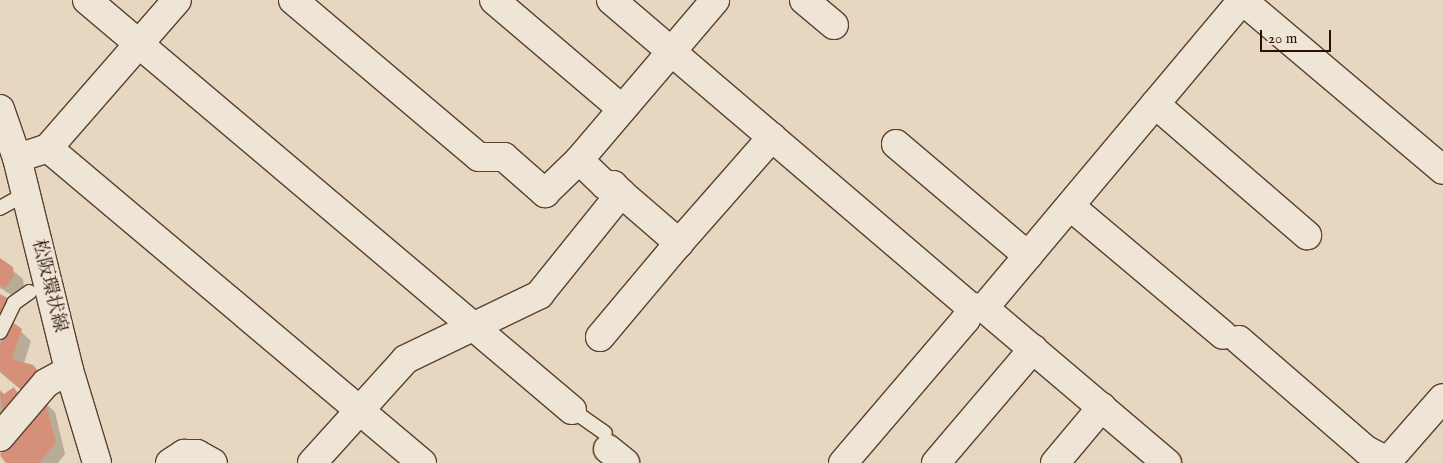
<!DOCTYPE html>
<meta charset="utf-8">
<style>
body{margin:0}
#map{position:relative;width:1443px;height:463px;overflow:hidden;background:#e7d7c0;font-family:"IM FELL English","Noto Serif JP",serif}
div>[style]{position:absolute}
.shadow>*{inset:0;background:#0003}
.building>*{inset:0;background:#d69079}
.roads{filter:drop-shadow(1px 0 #5a4130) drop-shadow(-1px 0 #5a4130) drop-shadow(0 1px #5a4130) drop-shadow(0 -1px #5a4130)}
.lane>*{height:14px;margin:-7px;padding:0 7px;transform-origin:7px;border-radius:7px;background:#efe5d6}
.street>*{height:28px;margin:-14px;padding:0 14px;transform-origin:14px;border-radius:14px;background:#efe5d6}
.secondary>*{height:28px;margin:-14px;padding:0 14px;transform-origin:14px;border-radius:14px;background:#efe5d6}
span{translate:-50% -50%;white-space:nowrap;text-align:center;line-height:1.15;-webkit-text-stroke:4.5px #efe5d6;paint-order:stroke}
.street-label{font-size:19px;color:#2b0f00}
.scale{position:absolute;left:1260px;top:30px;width:71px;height:22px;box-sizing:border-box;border:2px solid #2b0f00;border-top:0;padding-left:6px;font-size:15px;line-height:18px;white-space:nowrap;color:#2b0f00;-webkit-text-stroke:4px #efe5d6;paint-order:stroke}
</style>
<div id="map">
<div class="shadow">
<i style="clip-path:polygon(0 260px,23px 279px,24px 286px,15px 297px,0 288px)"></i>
<i style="clip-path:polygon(0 296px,19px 310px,12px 323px,31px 341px,24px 363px,35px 402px,0 372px,0 336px,4px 340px)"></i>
<i style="clip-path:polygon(14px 388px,24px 399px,13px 422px,0 414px,0 392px,4px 395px)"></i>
<i style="clip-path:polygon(45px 403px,55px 412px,65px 454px,58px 463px,6px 463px,0 456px)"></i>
</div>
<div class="building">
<i style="clip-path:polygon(0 258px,13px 267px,14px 275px,5px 288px,0 285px)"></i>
<i style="clip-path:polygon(0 294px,9px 299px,0 317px)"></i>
<i style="clip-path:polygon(11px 321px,22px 329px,12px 359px,33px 365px,41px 374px,24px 392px,0 372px,0 345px)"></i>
<i style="clip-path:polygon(14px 387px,19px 397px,2px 413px,0 390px,4px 394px)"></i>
<i style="clip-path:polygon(45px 401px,56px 443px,39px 463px,6px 463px,0 454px)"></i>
</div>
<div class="roads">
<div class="lane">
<i style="left:0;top:208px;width:29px;rotate:-29deg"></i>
<i style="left:0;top:332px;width:32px;rotate:-64deg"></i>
<i style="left:14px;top:303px;width:19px;rotate:-35deg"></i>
<i style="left:572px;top:410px;width:40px;rotate:34.9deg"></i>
</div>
<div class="street">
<i style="left:87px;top:0;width:635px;rotate:40.21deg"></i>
<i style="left:293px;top:0;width:243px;rotate:40.2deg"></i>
<i style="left:479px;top:157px;width:25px"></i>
<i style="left:504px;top:157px;width:55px;rotate:41.3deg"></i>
<i style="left:545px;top:193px;width:47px;rotate:-44.1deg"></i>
<i style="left:579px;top:160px;width:210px;rotate:-49.6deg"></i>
<i style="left:494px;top:0;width:168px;rotate:40.4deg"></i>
<i style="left:611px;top:0;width:473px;rotate:40.5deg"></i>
<i style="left:971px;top:307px;width:13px;rotate:4deg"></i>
<i style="left:984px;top:308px;width:240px;rotate:40.3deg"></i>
<i style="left:804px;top:0;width:39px;rotate:40deg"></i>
<i style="left:1155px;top:104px;width:201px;rotate:40.8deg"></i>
<i style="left:896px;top:144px;width:173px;rotate:40.3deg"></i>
<i style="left:48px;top:148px;width:489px;rotate:40.1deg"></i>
<i style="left:30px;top:154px;width:19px;rotate:-18deg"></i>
<i style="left:48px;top:148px;width:196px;rotate:-48.9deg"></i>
<i style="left:621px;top:193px;width:77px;rotate:40.8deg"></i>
<i style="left:679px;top:243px;width:141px;rotate:-48.7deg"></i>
<i style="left:1070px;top:206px;width:200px;rotate:40.1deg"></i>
<i style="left:984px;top:308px;width:402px;rotate:-50deg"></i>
<i style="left:600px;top:337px;width:123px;rotate:-50deg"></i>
<i style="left:1239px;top:340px;width:168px;rotate:40.9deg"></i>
<i style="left:1366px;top:450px;width:25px;rotate:27deg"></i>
<i style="left:0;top:437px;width:71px;rotate:-49.6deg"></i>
<i style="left:46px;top:383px;width:26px;rotate:-29deg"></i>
<i style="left:608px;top:449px;width:22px;rotate:39deg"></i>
<i style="left:170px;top:463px;width:17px;rotate:-33deg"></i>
<i style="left:184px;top:454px;width:13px"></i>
<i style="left:197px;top:454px;width:18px;rotate:29deg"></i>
<i style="left:312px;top:463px;width:140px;rotate:-47.9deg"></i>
<i style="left:406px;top:359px;width:148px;rotate:-25.7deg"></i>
<i style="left:539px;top:295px;width:131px;rotate:-51.2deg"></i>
<i style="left:621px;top:193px;width:11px;rotate:-135deg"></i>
<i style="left:613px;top:185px;width:8px;rotate:180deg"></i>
<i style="left:605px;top:185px;width:36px;rotate:-136deg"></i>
<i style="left:843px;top:463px;width:189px;rotate:-49.5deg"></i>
<i style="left:966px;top:319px;width:13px;rotate:-67deg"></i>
<i style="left:936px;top:463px;width:150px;rotate:-49.6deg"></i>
<i style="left:1055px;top:463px;width:73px;rotate:-50deg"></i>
<i style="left:1386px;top:463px;width:86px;rotate:-48.8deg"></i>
</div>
<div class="secondary">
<i style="left:1242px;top:0;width:263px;rotate:40.2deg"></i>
<i style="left:0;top:109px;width:52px;rotate:70.9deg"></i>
<i style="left:17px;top:158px;width:218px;rotate:76.2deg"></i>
<i style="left:69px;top:370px;width:97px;rotate:73.2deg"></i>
</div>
</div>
<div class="street-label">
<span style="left:48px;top:286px;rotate:76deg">松阪環状線</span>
</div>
<div class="scale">20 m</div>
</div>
